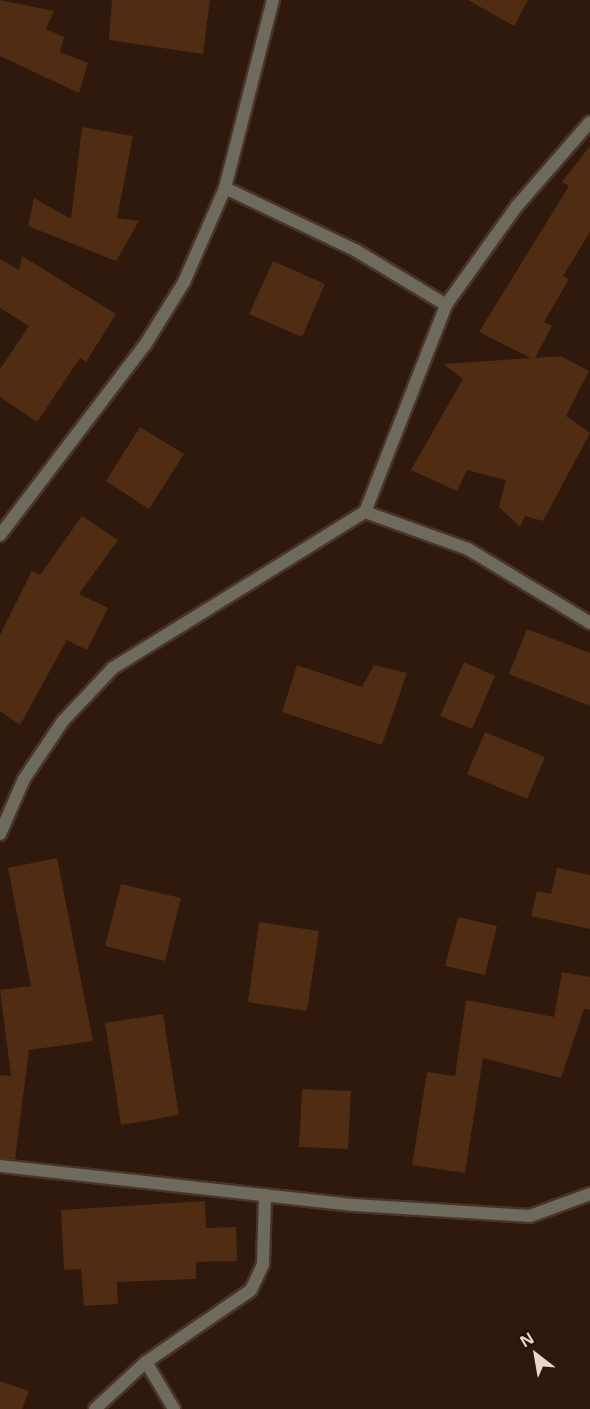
<!DOCTYPE html>
<style>
body{margin:0}
#map{position:relative;width:590px;height:1409px;overflow:hidden;background:#2f190d;font-family:"Noto Sans",sans-serif}
div>[style]{position:absolute}
.building>*{inset:0;background:#4f2c12}
.roads{filter:drop-shadow(2px 0 #493428) drop-shadow(-2px 0 #493428) drop-shadow(0 2px #493428) drop-shadow(0 -2px #493428)}
.minor>*{height:12px;margin:-6px;padding:0 6px;transform-origin:6px;border-radius:6px;background:#6f6a5e}
.tertiary>*{height:12px;margin:-6px;padding:0 6px;transform-origin:6px;border-radius:6px;background:#6f6a5e}
span{translate:-50% -50%;white-space:nowrap;text-align:center;line-height:1.15;-webkit-text-stroke:4.5px #251005;paint-order:stroke}
.north{position:absolute;left:506px;top:1325px;width:60px;height:60px;-webkit-text-stroke:4px #251005;paint-order:stroke;rotate:329deg;font-size:16px;font-weight:700;line-height:24px;text-align:center;color:#e7d7cf}
.north::after{content:'';display:block;margin:auto;width:21px;height:27px;background:#e7d7cf;clip-path:polygon(50% 0,100% 100%,50% 72%,0 100%)}
</style>
<div id="map">
<div class="building">
<i style="clip-path:polygon(0 0,54px 11px,46px 29px,64px 37px,60px 52px,88px 63px,79px 93px,0 56px)"></i>
<i style="clip-path:polygon(112px 0,210px 0,203px 54px,109px 40px)"></i>
<i style="clip-path:polygon(468px 0,528px 0,514px 26px)"></i>
<i style="clip-path:polygon(82px 127px,133px 136px,117px 218px,139px 221px,116px 261px,28px 226px,34px 198px,71px 219px)"></i>
<i style="clip-path:polygon(590px 146px,590px 232px,563px 276px,569px 279px,544px 322px,552px 326px,535px 358px,561px 356px,589px 371px,566px 416px,590px 433px,543px 521px,525px 516px,520px 527px,499px 507px,506px 480px,467px 470px,457px 491px,411px 470px,463px 379px,443px 364px,531px 358px,479px 332px,569px 186px,562px 182px)"></i>
<i style="clip-path:polygon(22px 256px,116px 314px,86px 362px,80px 358px,37px 422px,0 397px,0 369px,29px 326px,0 308px,0 259px,19px 270px)"></i>
<i style="clip-path:polygon(273px 261px,325px 284px,302px 337px,249px 314px)"></i>
<i style="clip-path:polygon(140px 427px,184px 454px,149px 509px,106px 481px)"></i>
<i style="clip-path:polygon(82px 516px,118px 540px,79px 594px,108px 608px,87px 650px,67px 640px,20px 725px,0 711px,0 635px,32px 571px,40px 575px)"></i>
<i style="clip-path:polygon(527px 629px,590px 653px,590px 706px,509px 674px)"></i>
<i style="clip-path:polygon(464px 662px,495px 676px,472px 729px,440px 716px)"></i>
<i style="clip-path:polygon(297px 665px,362px 687px,374px 665px,407px 673px,382px 745px,282px 712px)"></i>
<i style="clip-path:polygon(485px 732px,545px 757px,527px 799px,467px 774px)"></i>
<i style="clip-path:polygon(57px 858px,93px 1041px,29px 1050px,15px 1159px,0 1158px,0 1075px,11px 1076px,0 990px,31px 986px,8px 868px)"></i>
<i style="clip-path:polygon(557px 868px,590px 875px,590px 929px,531px 916px,537px 891px,551px 894px)"></i>
<i style="clip-path:polygon(121px 884px,181px 898px,165px 961px,105px 946px)"></i>
<i style="clip-path:polygon(458px 917px,497px 926px,485px 975px,445px 966px)"></i>
<i style="clip-path:polygon(259px 922px,319px 931px,307px 1011px,248px 1002px)"></i>
<i style="clip-path:polygon(562px 972px,590px 977px,590px 1010px,584px 1009px,561px 1078px,483px 1058px,465px 1173px,412px 1165px,427px 1072px,455px 1076px,466px 1000px,554px 1017px)"></i>
<i style="clip-path:polygon(163px 1014px,179px 1115px,121px 1125px,105px 1023px)"></i>
<i style="clip-path:polygon(302px 1089px,351px 1091px,348px 1149px,299px 1147px)"></i>
<i style="clip-path:polygon(205px 1201px,206px 1228px,236px 1227px,237px 1261px,196px 1262px,196px 1279px,117px 1282px,118px 1304px,84px 1306px,81px 1269px,64px 1270px,61px 1210px)"></i>
<i style="clip-path:polygon(0 1381px,29px 1391px,22px 1409px,0 1409px)"></i>
</div>
<div class="roads">
<div class="minor">
<i style="left:225px;top:188px;width:144px;rotate:25.5deg"></i>
<i style="left:355px;top:250px;width:106px;rotate:31.1deg"></i>
<i style="left:446px;top:305px;width:122px;rotate:-54.4deg"></i>
<i style="left:517px;top:206px;width:111px;rotate:-49deg"></i>
<i style="left:365px;top:512px;width:222px;rotate:-68.6deg"></i>
<i style="left:0;top:834px;width:60px;rotate:-66.4deg"></i>
<i style="left:24px;top:779px;width:70px;rotate:-56.1deg"></i>
<i style="left:63px;top:721px;width:73px;rotate:-46.7deg"></i>
<i style="left:113px;top:668px;width:296px;rotate:-31.8deg"></i>
<i style="left:365px;top:512px;width:109px;rotate:19.8deg"></i>
<i style="left:468px;top:549px;width:143px;rotate:31.2deg"></i>
<i style="left:0;top:1166px;width:356px;rotate:6.3deg"></i>
<i style="left:354px;top:1205px;width:176px;rotate:3.6deg"></i>
<i style="left:530px;top:1216px;width:64px;rotate:-20.1deg"></i>
<i style="left:146px;top:1362px;width:55px;rotate:59.2deg"></i>
<i style="left:95px;top:1409px;width:69px;rotate:-42.7deg"></i>
<i style="left:146px;top:1362px;width:127px;rotate:-34.4deg"></i>
<i style="left:251px;top:1290px;width:29px;rotate:-65deg"></i>
<i style="left:263px;top:1264px;width:69px;rotate:-88.3deg"></i>
</div>
<div class="tertiary">
<i style="left:0;top:535px;width:239px;rotate:-52.7deg"></i>
<i style="left:145px;top:345px;width:74px;rotate:-58.2deg"></i>
<i style="left:184px;top:282px;width:103px;rotate:-66.4deg"></i>
<i style="left:225px;top:188px;width:194px;rotate:-75.7deg"></i>
</div>
</div>
<div class="north">N</div>
</div>
